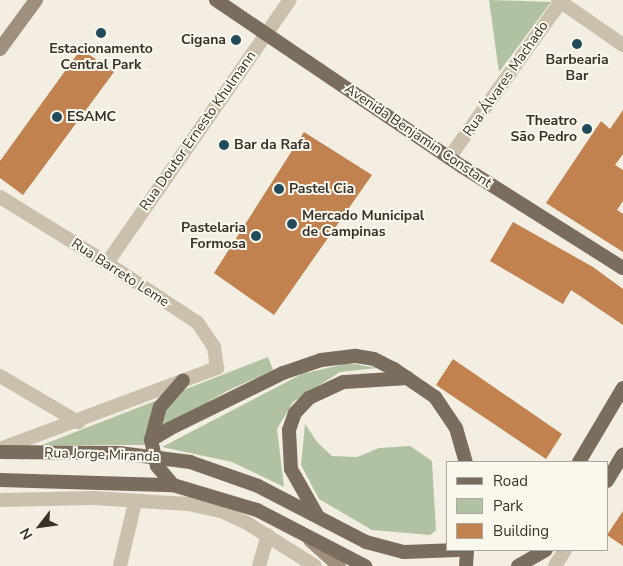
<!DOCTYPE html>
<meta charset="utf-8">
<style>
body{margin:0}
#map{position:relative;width:623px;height:566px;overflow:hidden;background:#f3eee1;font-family:"Nunito Sans",sans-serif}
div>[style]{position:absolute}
.green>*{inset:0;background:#b0c2a1}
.building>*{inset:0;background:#c2824f}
.minor>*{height:14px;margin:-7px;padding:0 7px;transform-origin:7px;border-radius:7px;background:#cbc0ac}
.tertiary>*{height:14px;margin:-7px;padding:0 7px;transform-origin:7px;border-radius:7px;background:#cbc0ac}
.secondary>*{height:14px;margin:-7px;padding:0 7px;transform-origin:7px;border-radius:7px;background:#9f907e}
.primary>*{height:14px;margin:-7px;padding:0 7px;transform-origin:7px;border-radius:7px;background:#7b6d5d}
.dots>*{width:14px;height:14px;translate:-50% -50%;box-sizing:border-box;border:2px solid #faf7ed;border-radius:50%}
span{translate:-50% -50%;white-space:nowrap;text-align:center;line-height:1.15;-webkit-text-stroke:4px #faf7ed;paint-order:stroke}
.poi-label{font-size:14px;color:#39322b;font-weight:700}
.right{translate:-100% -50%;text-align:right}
.left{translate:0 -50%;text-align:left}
.street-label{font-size:14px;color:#39322b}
.legend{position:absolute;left:446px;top:461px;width:162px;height:90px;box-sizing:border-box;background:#faf7ed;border:1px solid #ada89f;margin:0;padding:6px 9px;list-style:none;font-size:15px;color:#39322b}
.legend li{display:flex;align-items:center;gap:10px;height:25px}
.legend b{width:25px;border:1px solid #ada89f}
.north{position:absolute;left:15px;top:501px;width:50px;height:50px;-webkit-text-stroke:4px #faf7ed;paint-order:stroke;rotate:240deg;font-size:14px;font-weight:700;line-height:20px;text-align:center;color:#39322b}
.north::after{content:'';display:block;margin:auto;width:18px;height:22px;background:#39322b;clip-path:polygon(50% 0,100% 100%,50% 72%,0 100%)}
</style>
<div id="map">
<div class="green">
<i style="clip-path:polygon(489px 0,551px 2px,499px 72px)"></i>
<i style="clip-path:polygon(268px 357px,273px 370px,229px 390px,153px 433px,144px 445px,42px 445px)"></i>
<i style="clip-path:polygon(349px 363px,377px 368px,340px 372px,293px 402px,277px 429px,284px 487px,232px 462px,162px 447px,302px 374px)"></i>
<i style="clip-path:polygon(305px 424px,317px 442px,332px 456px,357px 457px,379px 448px,410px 446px,432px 461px,436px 530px,430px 535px,372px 530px,319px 499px,301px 465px)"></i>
</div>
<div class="building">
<i style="clip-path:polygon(81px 49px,114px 72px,23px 195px,0 178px,0 161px)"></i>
<i style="clip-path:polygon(623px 110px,623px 154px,615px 165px,623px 170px,623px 201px,617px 210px,623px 214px,623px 252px,546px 203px,601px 121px,610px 129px)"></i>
<i style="clip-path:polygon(304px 132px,372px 175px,274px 315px,214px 273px)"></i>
<i style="clip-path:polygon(513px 222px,593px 267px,623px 289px,623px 325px,571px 290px,563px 304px,490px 261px)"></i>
<i style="clip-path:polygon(453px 359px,562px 434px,546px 459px,436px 385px)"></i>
<i style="clip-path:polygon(623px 511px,623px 546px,607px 535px)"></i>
</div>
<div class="minor">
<i style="left:0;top:376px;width:91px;rotate:30.5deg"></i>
<i style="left:0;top:449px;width:232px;rotate:-20.5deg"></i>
<i style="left:217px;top:368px;width:21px;rotate:-98deg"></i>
<i style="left:214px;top:347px;width:29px;rotate:-124deg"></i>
<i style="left:198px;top:323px;width:109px;rotate:-146.6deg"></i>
<i style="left:0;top:500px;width:94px;rotate:-1.2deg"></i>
<i style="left:94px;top:498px;width:94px;rotate:3.7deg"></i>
<i style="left:188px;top:504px;width:34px;rotate:12deg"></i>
<i style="left:221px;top:511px;width:29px;rotate:25deg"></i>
<i style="left:247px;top:523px;width:80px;rotate:32.3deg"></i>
<i style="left:120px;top:566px;width:66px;rotate:-76.8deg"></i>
<i style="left:259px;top:566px;width:32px;rotate:-74deg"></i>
<i style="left:555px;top:566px;width:19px;rotate:-58deg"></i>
</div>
<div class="tertiary">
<i style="left:558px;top:0;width:79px;rotate:34.7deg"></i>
<i style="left:449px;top:158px;width:194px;rotate:-54.4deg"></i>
<i style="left:0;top:197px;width:126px;rotate:31.7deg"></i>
<i style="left:107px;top:263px;width:320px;rotate:-55.2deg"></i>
</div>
<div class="secondary">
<i style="left:0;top:49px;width:61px;rotate:-53.7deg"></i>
<i style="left:310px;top:540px;width:39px;rotate:42deg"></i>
</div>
<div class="primary">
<i style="left:216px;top:0;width:298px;rotate:34.1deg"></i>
<i style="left:463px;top:167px;width:189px;rotate:32.3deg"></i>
<i style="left:151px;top:440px;width:21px;rotate:-31deg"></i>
<i style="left:169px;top:429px;width:127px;rotate:-26.2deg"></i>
<i style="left:283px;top:373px;width:40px;rotate:-18.9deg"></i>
<i style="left:321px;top:360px;width:35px;rotate:-7deg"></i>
<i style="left:356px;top:356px;width:18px;rotate:9deg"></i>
<i style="left:374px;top:359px;width:22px;rotate:27deg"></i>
<i style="left:394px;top:369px;width:50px;rotate:34.3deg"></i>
<i style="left:435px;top:397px;width:37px;rotate:56deg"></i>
<i style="left:456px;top:428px;width:35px;rotate:74deg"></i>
<i style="left:0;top:452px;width:119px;rotate:0.5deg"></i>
<i style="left:119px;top:453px;width:72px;rotate:7.2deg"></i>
<i style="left:190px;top:462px;width:72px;rotate:19.4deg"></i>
<i style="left:258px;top:486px;width:122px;rotate:27.4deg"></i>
<i style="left:366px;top:542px;width:39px;rotate:15deg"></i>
<i style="left:404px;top:552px;width:54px;rotate:-2.1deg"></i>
<i style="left:579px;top:462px;width:86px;rotate:-59.3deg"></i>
<i style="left:0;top:480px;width:173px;rotate:1.7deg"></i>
<i style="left:173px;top:485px;width:88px;rotate:16.6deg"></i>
<i style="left:257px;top:510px;width:122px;rotate:27.4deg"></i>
<i style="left:607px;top:481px;width:31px;rotate:-59deg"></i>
<i style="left:173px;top:485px;width:25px;rotate:-130deg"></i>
<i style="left:157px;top:466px;width:27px;rotate:-103deg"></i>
<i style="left:151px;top:440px;width:34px;rotate:-75deg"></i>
<i style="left:160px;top:407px;width:35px;rotate:-49deg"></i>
<i style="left:317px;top:515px;width:53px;rotate:-119.5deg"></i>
<i style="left:291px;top:469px;width:39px;rotate:-93deg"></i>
<i style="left:289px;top:430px;width:18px;rotate:-71deg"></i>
<i style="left:295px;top:413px;width:21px;rotate:-47deg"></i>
<i style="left:309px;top:398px;width:38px;rotate:-25deg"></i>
<i style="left:344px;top:382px;width:64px;rotate:-3.6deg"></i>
<i style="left:466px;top:566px;width:16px;rotate:-86deg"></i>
<i style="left:518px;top:566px;width:32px;rotate:-30deg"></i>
</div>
<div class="dots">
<i style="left:101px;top:33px;background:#214b5a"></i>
<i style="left:236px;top:40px;background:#214b5a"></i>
<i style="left:577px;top:44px;background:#214b5a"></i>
<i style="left:57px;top:117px;background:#214b5a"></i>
<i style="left:587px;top:129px;background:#214b5a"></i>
<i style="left:224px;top:145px;background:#214b5a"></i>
<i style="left:279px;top:189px;background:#214b5a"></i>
<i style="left:292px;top:224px;background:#214b5a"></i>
<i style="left:256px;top:236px;background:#214b5a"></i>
</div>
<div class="poi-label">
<span class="right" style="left:226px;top:40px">Cigana</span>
<span style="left:101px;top:57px">Estacionamento<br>Central Park</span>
<span style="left:577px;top:68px">Barbearia<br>Bar</span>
<span class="left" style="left:67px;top:117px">ESAMC</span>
<span class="right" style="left:577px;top:129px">Theatro<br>São Pedro</span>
<span class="left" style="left:234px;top:145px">Bar da Rafa</span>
<span class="left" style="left:289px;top:189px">Pastel Cia</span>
<span class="left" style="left:302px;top:224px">Mercado Municipal<br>de Campinas</span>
<span class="right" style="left:246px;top:236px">Pastelaria<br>Formosa</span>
</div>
<div class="street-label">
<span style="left:506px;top:79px;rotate:-55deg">Rua Álvares Machado</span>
<span style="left:198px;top:131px;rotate:-55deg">Rua Doutor Ernesto Khulmann</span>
<span style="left:418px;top:136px;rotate:34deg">Avenida Benjamin Constant</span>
<span style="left:120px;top:273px;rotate:33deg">Rua Barreto Leme</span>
<span style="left:102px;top:455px;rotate:2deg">Rua Jorge Miranda</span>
</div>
<ul class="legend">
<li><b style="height:6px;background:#7b6d5d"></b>Road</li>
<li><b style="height:14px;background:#b0c2a1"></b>Park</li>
<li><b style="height:14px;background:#c2824f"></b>Building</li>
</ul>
<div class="north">N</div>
</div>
